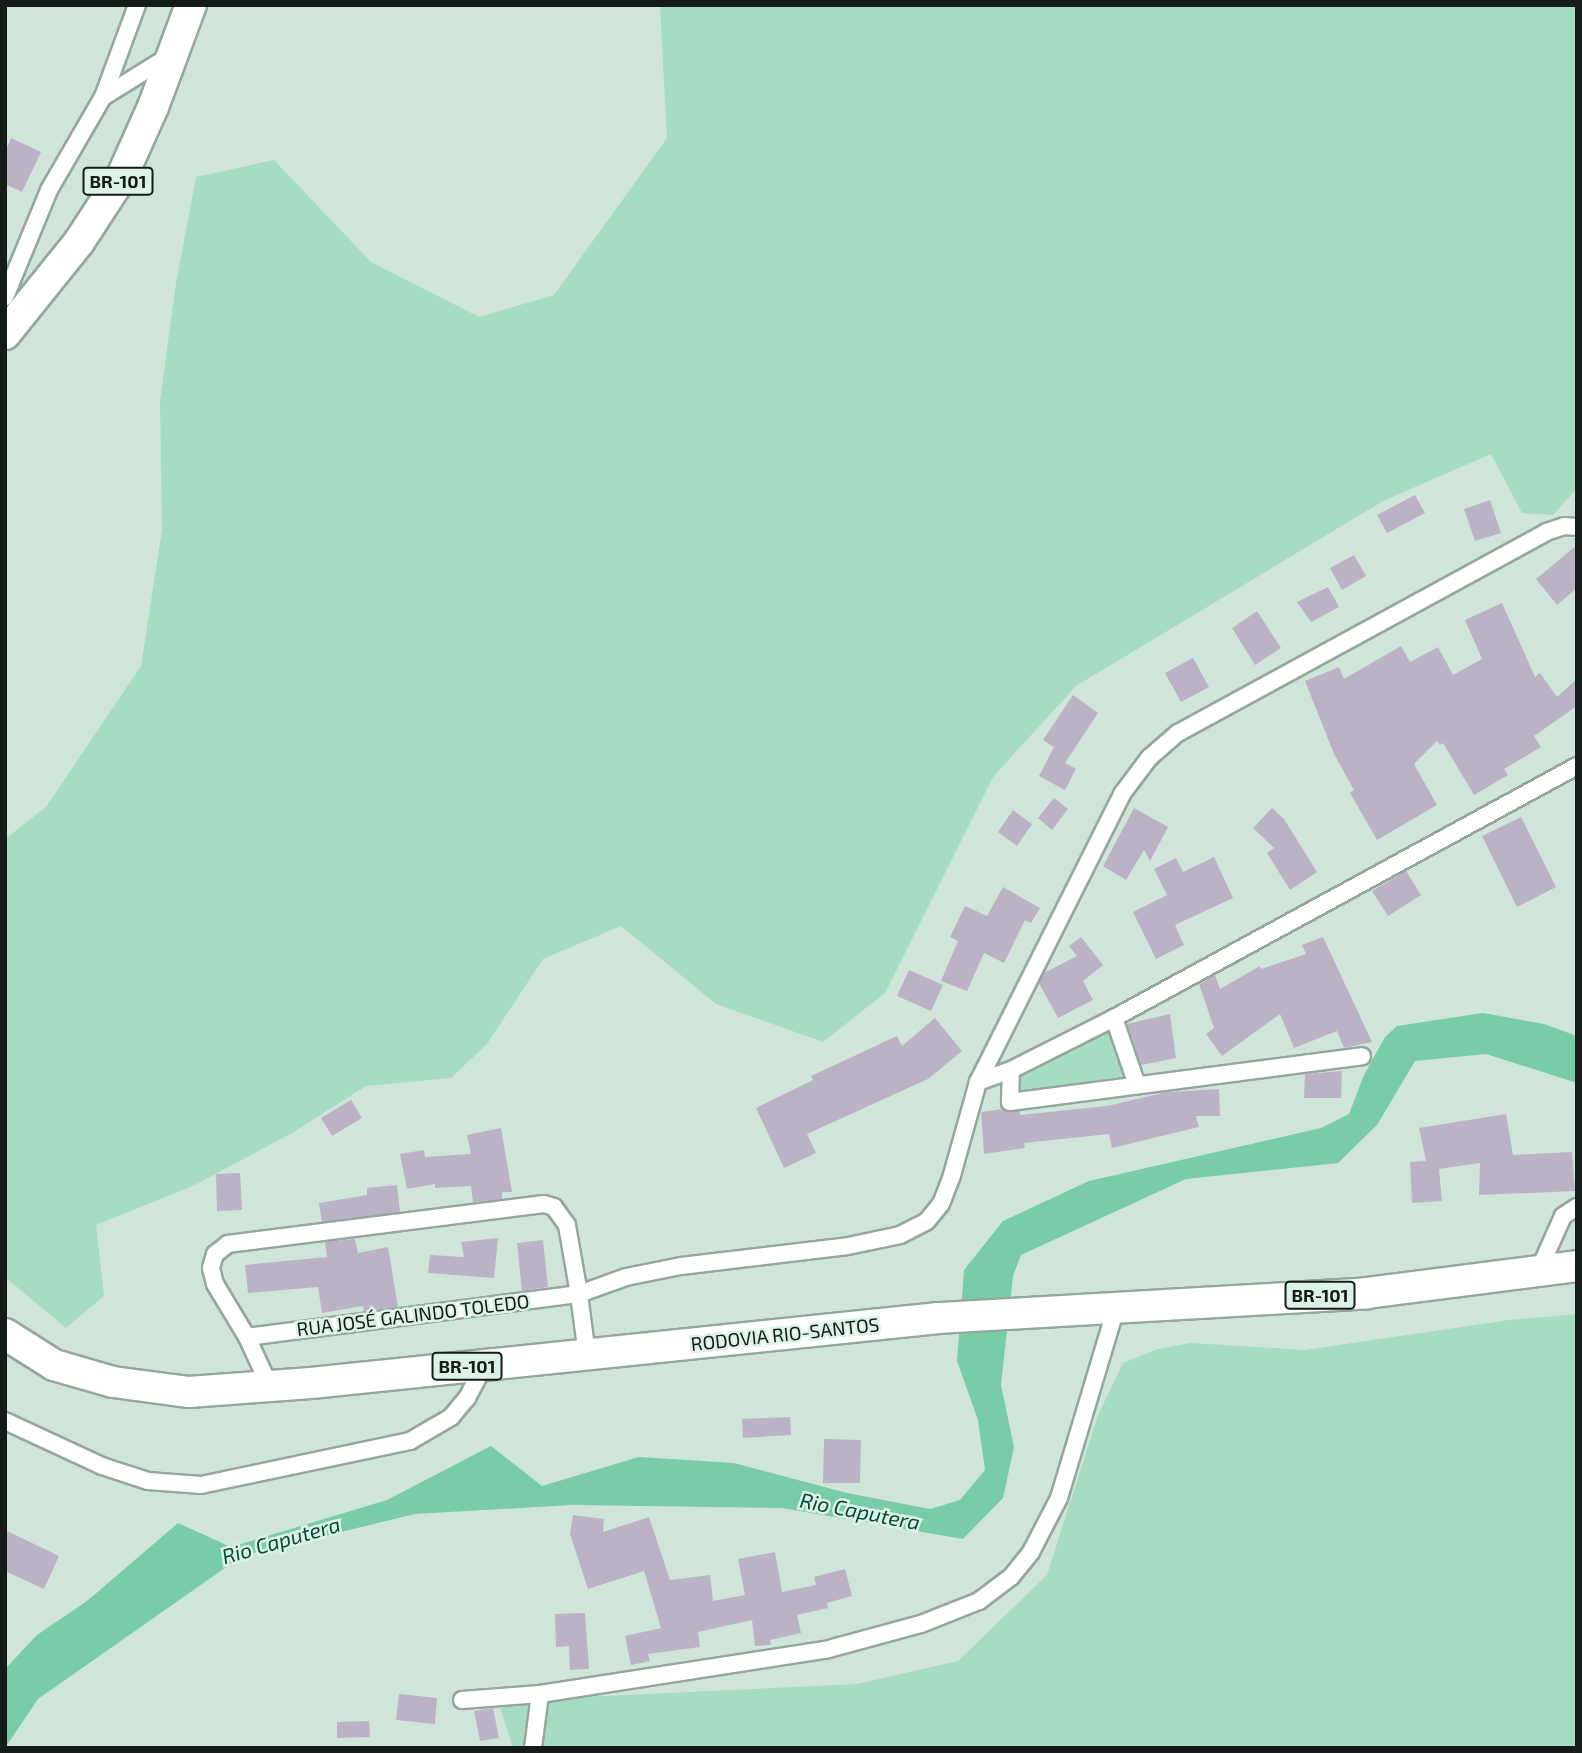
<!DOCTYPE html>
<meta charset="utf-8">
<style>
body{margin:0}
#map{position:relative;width:1582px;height:1753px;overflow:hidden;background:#d0e5da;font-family:"Exo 2",sans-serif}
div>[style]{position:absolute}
.green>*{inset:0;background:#a5dcc2}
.water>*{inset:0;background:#79cca8}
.building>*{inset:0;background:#bbb3c5}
.roads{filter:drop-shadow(2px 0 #93a79d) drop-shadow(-2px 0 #93a79d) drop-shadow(0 2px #93a79d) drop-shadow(0 -2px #93a79d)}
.street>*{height:16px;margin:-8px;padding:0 8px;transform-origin:8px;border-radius:8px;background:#fff}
.highway>*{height:30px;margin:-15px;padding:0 15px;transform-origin:15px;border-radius:15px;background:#fff}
span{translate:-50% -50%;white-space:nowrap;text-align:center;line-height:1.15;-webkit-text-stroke:5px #ddf2e7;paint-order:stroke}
.shield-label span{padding:2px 5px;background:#ddf2e7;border:2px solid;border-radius:5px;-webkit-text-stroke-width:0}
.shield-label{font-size:18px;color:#141b18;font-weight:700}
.street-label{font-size:19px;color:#141b18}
.water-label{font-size:21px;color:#044c35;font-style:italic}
.frame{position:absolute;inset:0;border:7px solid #141b18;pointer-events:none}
</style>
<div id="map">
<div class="green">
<i style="clip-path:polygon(660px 5px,1577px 5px,1577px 488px,1553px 515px,1522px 513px,1491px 454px,1383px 501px,1076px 686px,993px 777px,885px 993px,823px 1042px,716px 1004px,621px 926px,543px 959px,487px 1044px,451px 1078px,366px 1086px,292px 1133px,195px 1185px,96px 1225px,104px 1296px,66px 1328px,5px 1277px,5px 839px,46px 807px,141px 666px,162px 530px,160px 401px,176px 283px,196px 177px,274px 160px,371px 262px,479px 317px,554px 295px,667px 138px)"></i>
<i style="clip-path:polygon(1113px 1025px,1131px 1081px,1014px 1097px,1015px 1073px)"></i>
<i style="clip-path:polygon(1577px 1314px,1577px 1748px,513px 1748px,498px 1701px,857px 1684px,958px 1661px,1047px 1575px,1098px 1415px,1123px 1363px,1158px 1349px,1191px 1343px,1305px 1350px,1509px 1320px)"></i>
</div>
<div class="water">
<i style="clip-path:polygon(1483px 1013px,1544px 1024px,1577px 1036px,1577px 1083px,1486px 1054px,1415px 1061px,1377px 1125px,1338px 1163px,1186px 1179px,1021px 1255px,1013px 1276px,1001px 1385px,1014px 1447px,1003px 1498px,963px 1539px,782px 1508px,571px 1505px,415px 1514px,242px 1556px,38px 1699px,5px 1748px,5px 1669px,37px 1635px,87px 1601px,178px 1523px,231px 1547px,387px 1500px,491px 1446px,542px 1486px,639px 1457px,734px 1463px,847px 1493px,930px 1509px,960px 1500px,985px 1470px,978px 1420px,957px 1361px,964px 1270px,1003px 1221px,1089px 1181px,1321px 1128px,1349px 1114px,1364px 1075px,1385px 1037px,1397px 1026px)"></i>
</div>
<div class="building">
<i style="clip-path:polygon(11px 138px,41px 152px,22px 192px,5px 184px,5px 152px)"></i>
<i style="clip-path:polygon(1415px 495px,1425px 513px,1387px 533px,1377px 515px)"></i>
<i style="clip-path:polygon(1490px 500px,1501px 533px,1475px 541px,1464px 509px)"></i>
<i style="clip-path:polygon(1577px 545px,1577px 588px,1557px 605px,1536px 579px)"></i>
<i style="clip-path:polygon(1354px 555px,1366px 576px,1342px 590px,1330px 568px)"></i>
<i style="clip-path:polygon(1328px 587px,1339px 607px,1311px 622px,1297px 602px)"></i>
<i style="clip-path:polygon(1502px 603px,1535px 677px,1540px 673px,1557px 697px,1577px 679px,1577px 706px,1534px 736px,1541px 747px,1504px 769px,1508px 775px,1474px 795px,1443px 743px,1440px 745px,1437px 741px,1414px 764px,1437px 805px,1377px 840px,1350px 793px,1354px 790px,1334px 754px,1305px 681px,1339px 667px,1344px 679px,1401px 646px,1410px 662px,1438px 647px,1453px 675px,1482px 659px,1465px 620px)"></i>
<i style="clip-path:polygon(1257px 611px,1281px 648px,1255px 665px,1232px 628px)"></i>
<i style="clip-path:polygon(1193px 658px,1209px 687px,1181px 702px,1165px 673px)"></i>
<i style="clip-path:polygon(1073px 695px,1098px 713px,1065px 763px,1076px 769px,1065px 790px,1039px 776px,1054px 747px,1043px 740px)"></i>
<i style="clip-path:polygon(1054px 798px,1068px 809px,1052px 830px,1038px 818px)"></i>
<i style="clip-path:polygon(1134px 808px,1168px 827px,1150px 861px,1144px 850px,1126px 880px,1103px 866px)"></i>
<i style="clip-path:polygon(1272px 808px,1284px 819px,1317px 872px,1290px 890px,1267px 853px,1274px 848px,1253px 828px)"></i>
<i style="clip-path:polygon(1013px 810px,1032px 824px,1017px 846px,998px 832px)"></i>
<i style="clip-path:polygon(1521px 817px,1556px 887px,1517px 907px,1482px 836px)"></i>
<i style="clip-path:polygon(1214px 857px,1233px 898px,1175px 925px,1184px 945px,1156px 959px,1133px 912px,1167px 895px,1154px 869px,1176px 858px,1183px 872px)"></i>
<i style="clip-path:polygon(1406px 871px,1421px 895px,1388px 916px,1372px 891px)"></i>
<i style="clip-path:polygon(1003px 887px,1040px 908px,1031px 923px,1025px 920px,1004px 963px,984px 953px,967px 991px,941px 981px,958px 941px,950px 937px,965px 906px,987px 916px)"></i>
<i style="clip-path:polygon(1081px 937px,1103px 965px,1083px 981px,1093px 1000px,1058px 1018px,1039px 983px,1044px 973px,1077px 956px,1069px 946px)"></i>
<i style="clip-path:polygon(1323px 937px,1372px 1042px,1344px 1048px,1337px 1031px,1294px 1048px,1280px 1014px,1222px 1056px,1206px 1034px,1214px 1028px,1199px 984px,1215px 975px,1220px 989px,1260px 966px,1261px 969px,1306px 954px,1302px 945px)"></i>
<i style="clip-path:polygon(909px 970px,943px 985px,931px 1011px,897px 996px)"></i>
<i style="clip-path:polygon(1170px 1014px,1176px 1058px,1141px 1065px,1127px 1024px)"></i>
<i style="clip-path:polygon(935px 1018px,962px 1051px,928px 1079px,807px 1134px,816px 1153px,784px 1168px,756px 1108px,813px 1080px,811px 1076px,897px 1036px,902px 1046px)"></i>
<i style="clip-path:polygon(1342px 1071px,1341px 1098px,1304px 1098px,1305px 1074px)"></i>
<i style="clip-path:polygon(1219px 1089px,1220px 1116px,1196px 1116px,1199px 1127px,1112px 1148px,1109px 1134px,1024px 1143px,1025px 1148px,984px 1154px,981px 1112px,1002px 1109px,1020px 1111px,1020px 1115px,1107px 1106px,1167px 1092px)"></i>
<i style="clip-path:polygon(351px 1100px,362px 1118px,332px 1136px,321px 1118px)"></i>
<i style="clip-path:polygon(1506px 1114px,1513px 1155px,1572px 1152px,1575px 1191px,1479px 1195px,1480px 1163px,1439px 1169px,1442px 1201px,1412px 1203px,1410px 1162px,1426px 1161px,1419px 1128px)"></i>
<i style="clip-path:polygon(501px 1128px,512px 1192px,502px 1192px,502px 1199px,473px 1202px,471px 1186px,435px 1188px,435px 1184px,407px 1189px,400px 1154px,424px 1150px,425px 1157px,471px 1154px,467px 1135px)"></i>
<i style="clip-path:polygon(240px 1173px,242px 1210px,217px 1211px,216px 1174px)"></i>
<i style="clip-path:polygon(397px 1185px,400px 1212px,322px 1222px,319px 1203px,367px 1195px,367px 1188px)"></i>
<i style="clip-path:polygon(498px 1238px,494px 1278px,428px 1273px,430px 1255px,464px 1257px,461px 1242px)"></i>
<i style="clip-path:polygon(355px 1239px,358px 1253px,388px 1247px,398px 1307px,364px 1311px,363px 1306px,322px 1313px,318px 1287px,248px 1293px,245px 1265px,327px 1257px,325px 1242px)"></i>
<i style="clip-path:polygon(543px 1240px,548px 1287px,522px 1291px,517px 1243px)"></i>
<i style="clip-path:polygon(790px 1417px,791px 1435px,743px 1438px,742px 1419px)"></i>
<i style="clip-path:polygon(824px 1439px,861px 1440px,860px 1483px,823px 1483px)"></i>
<i style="clip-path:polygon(573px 1515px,604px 1519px,603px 1532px,649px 1517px,670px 1580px,710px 1575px,713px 1601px,745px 1595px,738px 1559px,775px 1552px,782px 1592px,816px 1585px,814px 1577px,845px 1569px,852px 1596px,827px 1603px,828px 1608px,797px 1615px,801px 1633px,770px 1640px,771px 1645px,755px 1646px,752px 1620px,698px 1632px,700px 1647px,648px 1654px,650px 1661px,631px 1665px,625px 1636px,661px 1628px,644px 1571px,588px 1589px,570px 1534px)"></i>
<i style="clip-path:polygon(5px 1530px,59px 1556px,44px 1589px,5px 1571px)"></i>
<i style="clip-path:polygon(585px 1613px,589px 1669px,570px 1670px,569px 1646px,556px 1647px,555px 1614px)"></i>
<i style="clip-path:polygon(399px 1694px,437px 1698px,435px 1724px,396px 1720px)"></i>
<i style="clip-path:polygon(493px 1708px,499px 1738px,480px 1741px,474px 1711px)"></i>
<i style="clip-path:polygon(369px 1721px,370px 1737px,337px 1738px,337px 1722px)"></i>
</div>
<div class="roads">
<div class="street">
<i style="left:103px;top:97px;width:78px;rotate:-31.8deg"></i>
<i style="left:5px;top:297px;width:116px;rotate:-67.6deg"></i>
<i style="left:49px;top:190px;width:108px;rotate:-59.9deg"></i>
<i style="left:103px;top:97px;width:98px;rotate:-69.7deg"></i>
<i style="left:1114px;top:1018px;width:71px;rotate:71.1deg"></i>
<i style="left:1011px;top:1070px;width:32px;rotate:92deg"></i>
<i style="left:1010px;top:1102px;width:355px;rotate:-7.4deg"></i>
<i style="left:978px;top:1082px;width:322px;rotate:-63.4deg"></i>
<i style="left:1122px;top:794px;width:45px;rotate:-53.1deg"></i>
<i style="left:1149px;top:758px;width:38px;rotate:-41deg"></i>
<i style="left:1178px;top:733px;width:419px;rotate:-28.6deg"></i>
<i style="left:1546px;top:532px;width:19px;rotate:-18deg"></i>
<i style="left:1564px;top:526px;width:13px;rotate:4deg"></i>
<i style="left:1539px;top:1270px;width:59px;rotate:-66deg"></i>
<i style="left:1563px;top:1216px;width:17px;rotate:-33deg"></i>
<i style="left:247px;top:1337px;width:335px;rotate:-7.4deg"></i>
<i style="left:579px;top:1294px;width:70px;rotate:-99.9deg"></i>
<i style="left:567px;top:1225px;width:22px;rotate:-126deg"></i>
<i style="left:554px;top:1207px;width:10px;rotate:-163deg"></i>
<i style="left:544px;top:1204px;width:319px;rotate:172.8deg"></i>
<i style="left:228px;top:1244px;width:16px;rotate:142deg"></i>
<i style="left:215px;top:1254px;width:15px;rotate:106deg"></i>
<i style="left:211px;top:1268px;width:16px;rotate:76deg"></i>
<i style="left:215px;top:1284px;width:62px;rotate:58.9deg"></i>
<i style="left:247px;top:1337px;width:55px;rotate:65.3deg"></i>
<i style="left:587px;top:1355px;width:62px;rotate:-97.5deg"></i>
<i style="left:579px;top:1294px;width:50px;rotate:-19.9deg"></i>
<i style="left:626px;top:1277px;width:56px;rotate:-11.3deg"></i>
<i style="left:681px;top:1266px;width:168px;rotate:-6.8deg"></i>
<i style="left:848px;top:1246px;width:53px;rotate:-11.9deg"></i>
<i style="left:900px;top:1235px;width:30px;rotate:-27deg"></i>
<i style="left:927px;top:1221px;width:22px;rotate:-51deg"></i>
<i style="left:941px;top:1204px;width:31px;rotate:-69deg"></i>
<i style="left:952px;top:1175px;width:97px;rotate:-74.4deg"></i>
<i style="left:978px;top:1082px;width:35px;rotate:-20deg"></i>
<i style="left:1011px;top:1070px;width:115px;rotate:-26.8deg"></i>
<i style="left:1114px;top:1018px;width:527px;rotate:-28.56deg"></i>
<i style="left:5px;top:1421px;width:107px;rotate:24.9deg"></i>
<i style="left:102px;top:1466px;width:48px;rotate:18.1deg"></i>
<i style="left:148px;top:1481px;width:53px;rotate:4.3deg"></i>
<i style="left:201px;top:1485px;width:214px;rotate:-11.9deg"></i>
<i style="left:410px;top:1441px;width:48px;rotate:-30.3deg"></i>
<i style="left:451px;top:1417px;width:25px;rotate:-50deg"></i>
<i style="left:467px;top:1398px;width:38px;rotate:-62deg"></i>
<i style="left:462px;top:1700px;width:78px;rotate:-4.4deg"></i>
<i style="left:540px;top:1694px;width:288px;rotate:-8.8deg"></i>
<i style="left:825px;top:1650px;width:99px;rotate:-15.2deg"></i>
<i style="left:921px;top:1624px;width:62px;rotate:-21.6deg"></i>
<i style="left:979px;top:1601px;width:40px;rotate:-37deg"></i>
<i style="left:1011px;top:1577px;width:32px;rotate:-51deg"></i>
<i style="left:1031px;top:1552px;width:61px;rotate:-62.6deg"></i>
<i style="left:1059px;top:1498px;width:198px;rotate:-73.3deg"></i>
<i style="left:533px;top:1748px;width:54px;rotate:-82.6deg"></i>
</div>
<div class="highway">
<i style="left:5px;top:334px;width:118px;rotate:-51.2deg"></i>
<i style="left:79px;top:242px;width:79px;rotate:-56.9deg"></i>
<i style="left:122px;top:176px;width:76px;rotate:-65.8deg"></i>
<i style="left:153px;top:107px;width:109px;rotate:-69.6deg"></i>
<i style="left:5px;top:1334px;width:58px;rotate:32.3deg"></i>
<i style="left:54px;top:1365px;width:61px;rotate:16.1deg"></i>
<i style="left:113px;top:1382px;width:77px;rotate:7.5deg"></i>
<i style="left:189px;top:1392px;width:122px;rotate:-4.2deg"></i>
<i style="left:311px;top:1383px;width:631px;rotate:-5.91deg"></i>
<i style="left:939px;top:1318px;width:429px;rotate:-3.3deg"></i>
<i style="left:1367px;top:1293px;width:212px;rotate:-7.3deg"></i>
</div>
</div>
<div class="shield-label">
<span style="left:118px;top:181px">BR-101</span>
<span style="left:1320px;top:1295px">BR-101</span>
<span style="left:467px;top:1366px">BR-101</span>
</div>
<div class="street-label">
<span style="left:413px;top:1315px;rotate:-7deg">RUA JOSÉ GALINDO TOLEDO</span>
<span style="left:785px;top:1334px;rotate:-6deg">RODOVIA RIO-SANTOS</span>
</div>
<div class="water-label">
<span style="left:860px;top:1511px;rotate:11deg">Rio Caputera</span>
<span style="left:281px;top:1540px;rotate:-16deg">Rio Caputera</span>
</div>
<div class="frame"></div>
</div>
